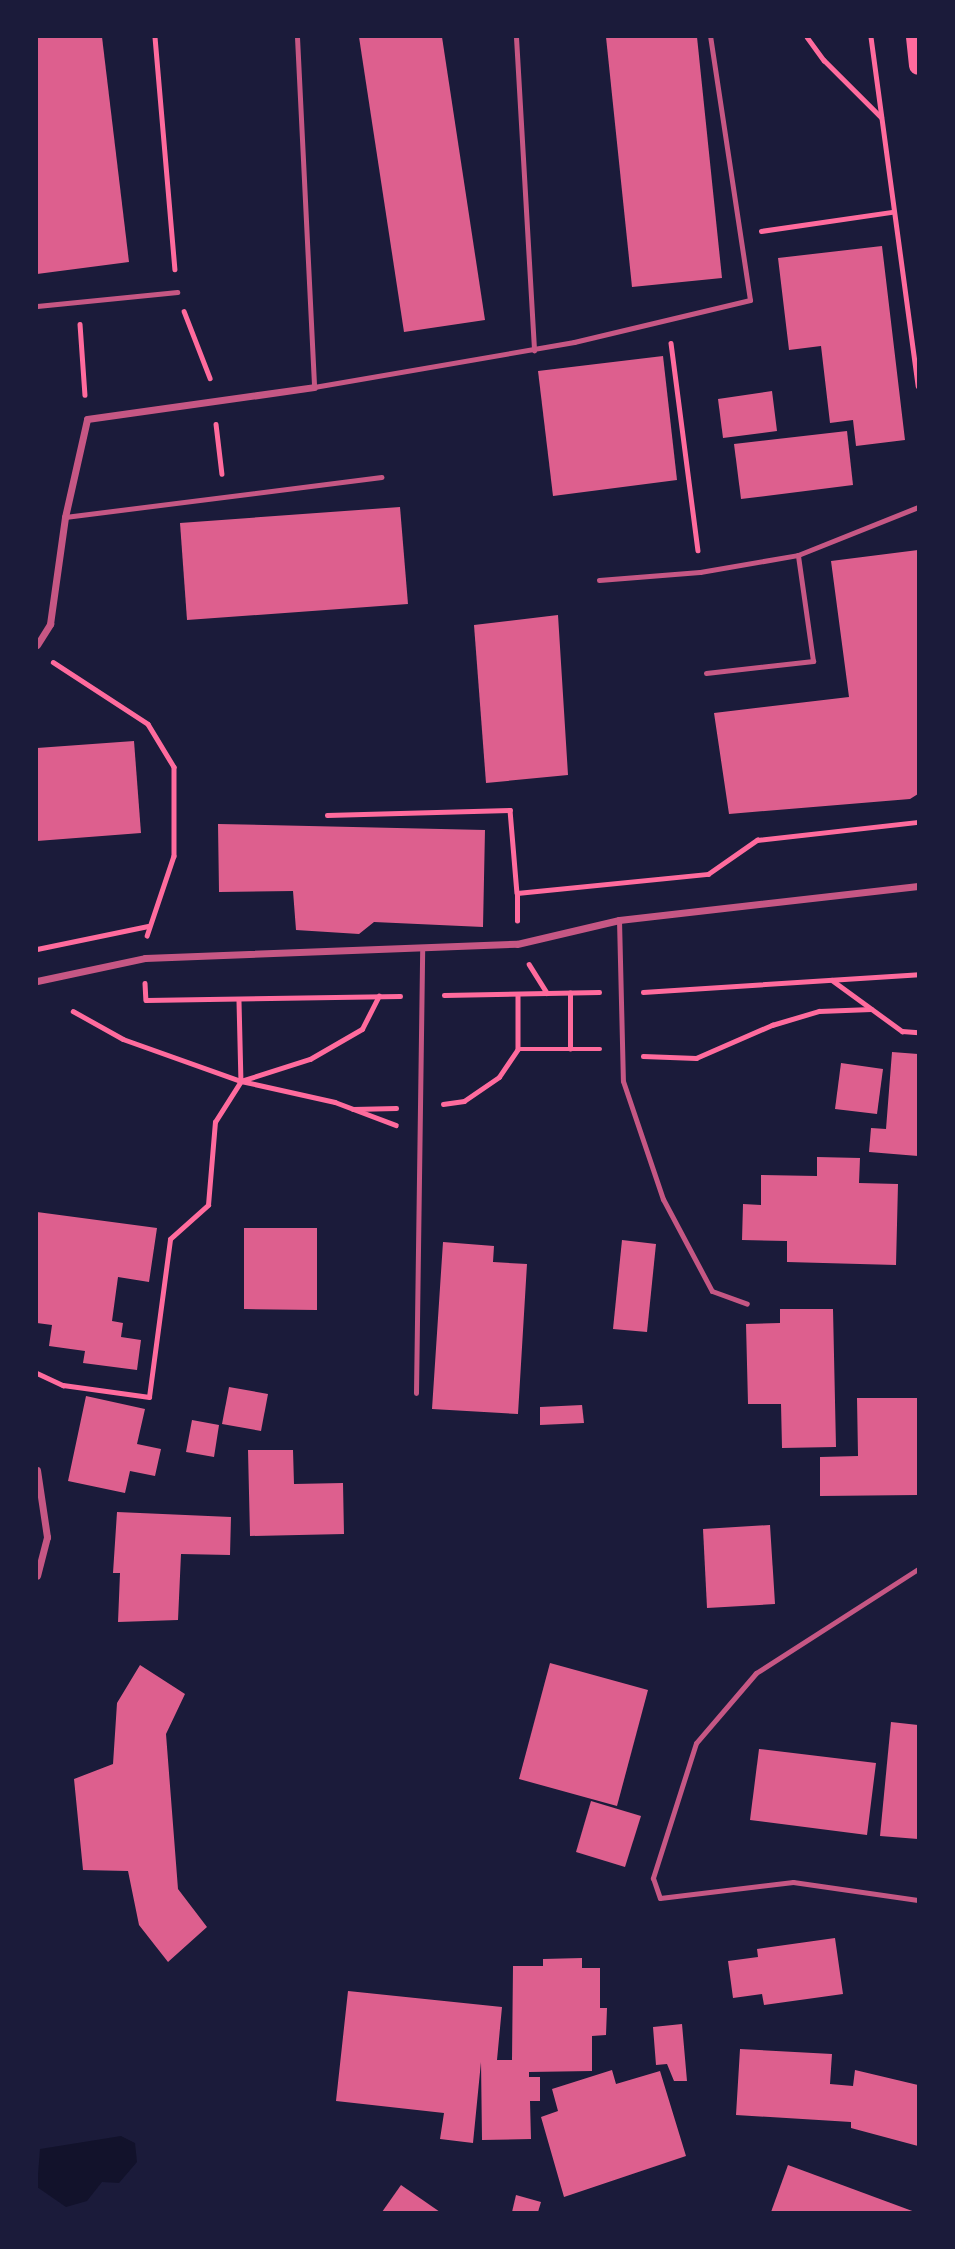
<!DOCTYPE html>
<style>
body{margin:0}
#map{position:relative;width:955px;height:2249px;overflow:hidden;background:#1b1b3a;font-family:"Golos Text",sans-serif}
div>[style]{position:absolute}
.water>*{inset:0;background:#12122b}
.building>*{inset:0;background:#dd5f8e}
.path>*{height:4.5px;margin:-2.25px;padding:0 2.25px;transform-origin:2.25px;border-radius:2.25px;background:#ff6b9d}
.service>*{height:5px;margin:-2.5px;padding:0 2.5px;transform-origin:2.5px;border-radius:2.5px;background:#c65784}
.minor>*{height:7px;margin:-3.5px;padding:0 3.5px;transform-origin:3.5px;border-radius:3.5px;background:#c65784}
.primary>*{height:18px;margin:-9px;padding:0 9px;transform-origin:9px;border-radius:9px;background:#ff6b9d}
span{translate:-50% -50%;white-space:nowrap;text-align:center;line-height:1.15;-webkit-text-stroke:7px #1b1b3a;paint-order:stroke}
.frame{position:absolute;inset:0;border:38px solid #1b1b3a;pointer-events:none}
</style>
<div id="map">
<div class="water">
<i style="clip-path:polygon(121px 2136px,135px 2143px,137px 2162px,119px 2183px,102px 2182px,87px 2201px,66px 2207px,37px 2187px,40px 2149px)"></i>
</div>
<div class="building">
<i style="clip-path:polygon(37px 37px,102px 37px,129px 262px,37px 274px)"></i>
<i style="clip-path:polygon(359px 37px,442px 37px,485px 320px,404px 332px)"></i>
<i style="clip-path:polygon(606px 37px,697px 37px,722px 278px,632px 287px)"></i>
<i style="clip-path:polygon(882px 246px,905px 440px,856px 446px,853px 420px,830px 423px,821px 346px,789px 350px,778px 258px)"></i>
<i style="clip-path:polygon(663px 356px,677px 480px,553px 496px,538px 371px)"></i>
<i style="clip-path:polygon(772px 391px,777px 431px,723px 438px,718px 399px)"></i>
<i style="clip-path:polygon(847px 431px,853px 485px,741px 499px,734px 444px)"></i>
<i style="clip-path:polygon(400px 507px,408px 604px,187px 620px,180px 523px)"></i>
<i style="clip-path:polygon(918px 550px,918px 794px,910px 799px,729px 814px,714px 713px,849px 697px,831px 561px)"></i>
<i style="clip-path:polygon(558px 615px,568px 775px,486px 783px,474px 625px)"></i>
<i style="clip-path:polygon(134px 741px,141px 833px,37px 841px,37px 748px)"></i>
<i style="clip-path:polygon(218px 824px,485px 830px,483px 927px,374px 922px,359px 934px,296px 930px,293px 891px,219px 892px)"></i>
<i style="clip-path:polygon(892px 1052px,918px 1054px,918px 1156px,869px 1152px,871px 1128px,886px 1129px)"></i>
<i style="clip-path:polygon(841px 1063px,883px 1069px,877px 1114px,835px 1109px)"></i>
<i style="clip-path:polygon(817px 1157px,860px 1158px,859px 1183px,898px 1184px,896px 1265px,787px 1262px,787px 1241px,742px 1240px,743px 1204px,761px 1205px,761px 1175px,817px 1176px)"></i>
<i style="clip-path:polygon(37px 1212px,157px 1228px,149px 1282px,118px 1277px,112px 1321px,123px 1323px,121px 1337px,141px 1340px,137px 1370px,83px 1363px,85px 1351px,49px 1346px,52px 1325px,37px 1323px)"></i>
<i style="clip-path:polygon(244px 1228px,317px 1228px,317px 1310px,244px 1309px)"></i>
<i style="clip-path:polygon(622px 1240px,656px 1244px,647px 1332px,613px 1329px)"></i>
<i style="clip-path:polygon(443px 1242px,494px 1246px,493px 1262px,527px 1264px,518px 1414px,432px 1409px)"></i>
<i style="clip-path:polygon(780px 1309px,833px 1309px,836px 1447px,782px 1448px,781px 1404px,748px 1404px,746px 1324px,780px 1323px)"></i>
<i style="clip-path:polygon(229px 1387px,268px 1394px,261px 1431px,222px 1424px)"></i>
<i style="clip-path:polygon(86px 1396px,145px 1409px,137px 1444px,161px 1449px,155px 1476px,130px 1471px,125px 1493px,68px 1481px)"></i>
<i style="clip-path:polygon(857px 1398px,918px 1398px,918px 1495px,820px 1496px,820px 1457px,858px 1456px)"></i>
<i style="clip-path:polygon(582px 1405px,584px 1423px,540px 1425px,540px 1407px)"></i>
<i style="clip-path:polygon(192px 1420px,219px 1425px,214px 1457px,186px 1452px)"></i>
<i style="clip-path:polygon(248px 1450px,293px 1450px,294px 1484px,343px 1483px,344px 1534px,250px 1536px)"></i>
<i style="clip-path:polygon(117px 1512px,231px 1517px,230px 1555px,181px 1554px,178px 1620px,118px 1622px,120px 1573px,113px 1573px)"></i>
<i style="clip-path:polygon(770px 1525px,775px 1604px,707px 1608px,703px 1529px)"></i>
<i style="clip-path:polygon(550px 1663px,648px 1690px,617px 1806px,519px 1779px)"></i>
<i style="clip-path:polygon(140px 1665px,185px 1694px,166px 1734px,178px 1889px,207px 1927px,168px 1962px,139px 1925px,128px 1871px,83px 1870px,74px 1779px,113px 1764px,117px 1703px)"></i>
<i style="clip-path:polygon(891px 1722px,918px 1725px,918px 1839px,880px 1836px)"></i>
<i style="clip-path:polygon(759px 1749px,876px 1763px,867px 1835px,750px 1820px)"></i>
<i style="clip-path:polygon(591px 1801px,641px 1816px,625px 1867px,576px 1852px)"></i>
<i style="clip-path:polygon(835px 1938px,843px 1994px,764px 2005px,762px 1994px,733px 1998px,728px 1961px,758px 1957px,757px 1949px)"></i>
<i style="clip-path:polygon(582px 1958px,582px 1968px,600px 1968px,600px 2008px,607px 2008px,606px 2035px,592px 2036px,592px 2071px,529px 2072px,529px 2077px,540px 2077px,540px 2101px,530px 2101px,531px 2139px,482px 2140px,481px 2062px,473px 2143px,440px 2139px,444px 2113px,336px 2101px,348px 1991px,502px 2007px,497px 2060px,512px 2060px,513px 1966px,543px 1966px,543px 1959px)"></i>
<i style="clip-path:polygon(682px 2024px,687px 2081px,674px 2081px,667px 2064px,656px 2065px,653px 2027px)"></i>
<i style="clip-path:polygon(740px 2049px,832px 2054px,830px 2084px,853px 2086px,855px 2070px,918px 2085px,918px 2146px,851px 2128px,851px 2122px,736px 2115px)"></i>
<i style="clip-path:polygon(612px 2070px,616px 2084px,660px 2071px,686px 2156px,564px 2197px,541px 2117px,558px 2111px,552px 2089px)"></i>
<i style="clip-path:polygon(788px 2165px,915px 2212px,771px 2212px)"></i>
<i style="clip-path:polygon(401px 2185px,440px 2212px,382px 2212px)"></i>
<i style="clip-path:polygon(516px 2195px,541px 2202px,538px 2212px,512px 2212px)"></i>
</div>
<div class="path">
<i style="left:155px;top:37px;width:233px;rotate:85.1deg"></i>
<i style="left:807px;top:37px;width:29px;rotate:54deg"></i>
<i style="left:824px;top:60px;width:81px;rotate:45deg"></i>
<i style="left:871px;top:37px;width:352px;rotate:82.3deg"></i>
<i style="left:761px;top:231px;width:132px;rotate:-8.3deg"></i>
<i style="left:184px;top:311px;width:72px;rotate:68.8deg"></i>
<i style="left:80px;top:324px;width:71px;rotate:86deg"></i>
<i style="left:671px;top:343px;width:209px;rotate:82.6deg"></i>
<i style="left:216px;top:424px;width:50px;rotate:83.2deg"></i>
<i style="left:53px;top:662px;width:113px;rotate:33.1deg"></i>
<i style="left:148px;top:724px;width:50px;rotate:58.8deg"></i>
<i style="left:174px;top:767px;width:89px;rotate:90deg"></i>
<i style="left:174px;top:856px;width:84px;rotate:108.6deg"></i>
<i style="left:327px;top:815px;width:183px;rotate:-1.6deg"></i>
<i style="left:510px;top:810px;width:83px;rotate:85.2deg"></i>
<i style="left:517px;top:921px;width:28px;rotate:-90deg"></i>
<i style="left:517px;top:893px;width:192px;rotate:-5.7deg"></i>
<i style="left:708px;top:874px;width:60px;rotate:-34.8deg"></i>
<i style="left:757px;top:840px;width:162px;rotate:-6.4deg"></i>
<i style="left:37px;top:949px;width:113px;rotate:-11.7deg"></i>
<i style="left:529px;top:964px;width:34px;rotate:58deg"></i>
<i style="left:832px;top:980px;width:87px;rotate:36.1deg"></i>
<i style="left:902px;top:1031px;width:16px;rotate:4deg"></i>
<i style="left:145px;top:983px;width:17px;rotate:87deg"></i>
<i style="left:146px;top:1000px;width:254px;rotate:-0.9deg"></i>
<i style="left:643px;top:992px;width:276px;rotate:-3.7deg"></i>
<i style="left:518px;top:994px;width:55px;rotate:90deg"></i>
<i style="left:444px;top:995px;width:155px;rotate:-1.1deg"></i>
<i style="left:239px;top:1001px;width:80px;rotate:88.6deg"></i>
<i style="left:241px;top:1081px;width:96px;rotate:12.6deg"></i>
<i style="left:335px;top:1102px;width:65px;rotate:20.7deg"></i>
<i style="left:73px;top:1011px;width:57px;rotate:29.2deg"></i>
<i style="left:123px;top:1039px;width:125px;rotate:19.6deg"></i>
<i style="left:241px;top:1081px;width:72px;rotate:-17.7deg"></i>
<i style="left:310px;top:1059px;width:60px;rotate:-30deg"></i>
<i style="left:362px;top:1029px;width:37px;rotate:-63deg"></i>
<i style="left:570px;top:1049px;width:56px;rotate:-90deg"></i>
<i style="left:643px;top:1056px;width:53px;rotate:2.2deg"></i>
<i style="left:696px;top:1058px;width:83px;rotate:-23.5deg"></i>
<i style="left:772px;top:1025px;width:49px;rotate:-16.6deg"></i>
<i style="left:819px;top:1011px;width:52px;rotate:-2.2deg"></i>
<i style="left:443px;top:1104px;width:21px;rotate:-8deg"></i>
<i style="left:464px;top:1101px;width:42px;rotate:-34.4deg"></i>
<i style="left:499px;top:1077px;width:34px;rotate:-56deg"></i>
<i style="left:518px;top:1049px;width:82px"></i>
<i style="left:353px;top:1109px;width:43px;rotate:-1.3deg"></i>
<i style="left:37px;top:1373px;width:29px;rotate:25deg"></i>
<i style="left:63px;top:1385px;width:87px;rotate:7.9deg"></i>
<i style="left:149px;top:1397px;width:159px;rotate:-82.4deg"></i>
<i style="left:170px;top:1239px;width:51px;rotate:-41.8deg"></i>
<i style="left:208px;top:1205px;width:83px;rotate:-85.2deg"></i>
<i style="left:215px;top:1122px;width:49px;rotate:-57.6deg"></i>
</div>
<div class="service">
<i style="left:297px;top:37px;width:350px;rotate:87.2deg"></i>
<i style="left:314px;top:387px;width:264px;rotate:-9.8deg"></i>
<i style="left:574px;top:342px;width:181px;rotate:-13.4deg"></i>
<i style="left:750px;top:300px;width:266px;rotate:-98.6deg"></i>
<i style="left:516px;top:37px;width:314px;rotate:86.7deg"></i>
<i style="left:37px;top:306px;width:141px;rotate:-5.7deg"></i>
<i style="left:65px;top:517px;width:319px;rotate:-7.2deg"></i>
<i style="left:599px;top:580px;width:101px;rotate:-4.5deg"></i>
<i style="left:700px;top:572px;width:99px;rotate:-9.8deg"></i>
<i style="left:706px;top:673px;width:108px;rotate:-6.4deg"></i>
<i style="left:813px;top:661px;width:107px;rotate:-98.1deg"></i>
<i style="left:798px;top:555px;width:129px;rotate:-21.8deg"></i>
<i style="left:619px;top:920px;width:161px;rotate:88.6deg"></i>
<i style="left:623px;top:1081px;width:125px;rotate:71.3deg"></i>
<i style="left:663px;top:1199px;width:104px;rotate:62deg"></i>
<i style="left:712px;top:1291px;width:37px;rotate:20deg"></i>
<i style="left:416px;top:1393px;width:446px;rotate:-89.2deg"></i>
<i style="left:918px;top:1569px;width:193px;rotate:147.3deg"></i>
<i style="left:756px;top:1673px;width:92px;rotate:130.6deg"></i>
<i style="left:696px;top:1743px;width:142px;rotate:107.7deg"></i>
<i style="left:653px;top:1878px;width:21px;rotate:71deg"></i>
<i style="left:660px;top:1898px;width:134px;rotate:-6.9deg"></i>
<i style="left:793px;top:1882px;width:126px;rotate:8.2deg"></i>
</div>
<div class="minor">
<i style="left:37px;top:645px;width:25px;rotate:-58deg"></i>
<i style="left:50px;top:624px;width:108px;rotate:-82deg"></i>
<i style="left:65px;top:517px;width:100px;rotate:-77.3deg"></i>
<i style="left:87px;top:419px;width:229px;rotate:-8deg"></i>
<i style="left:37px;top:981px;width:110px;rotate:-12deg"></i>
<i style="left:145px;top:958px;width:372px;rotate:-2.2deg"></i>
<i style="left:517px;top:944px;width:105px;rotate:-13.2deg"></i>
<i style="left:619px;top:920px;width:301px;rotate:-6.5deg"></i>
<i style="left:37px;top:1470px;width:68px;rotate:81.5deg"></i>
<i style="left:47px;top:1537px;width:40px;rotate:104.4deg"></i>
</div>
<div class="primary">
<i style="left:915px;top:37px;width:29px;rotate:84deg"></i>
</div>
<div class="frame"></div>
</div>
